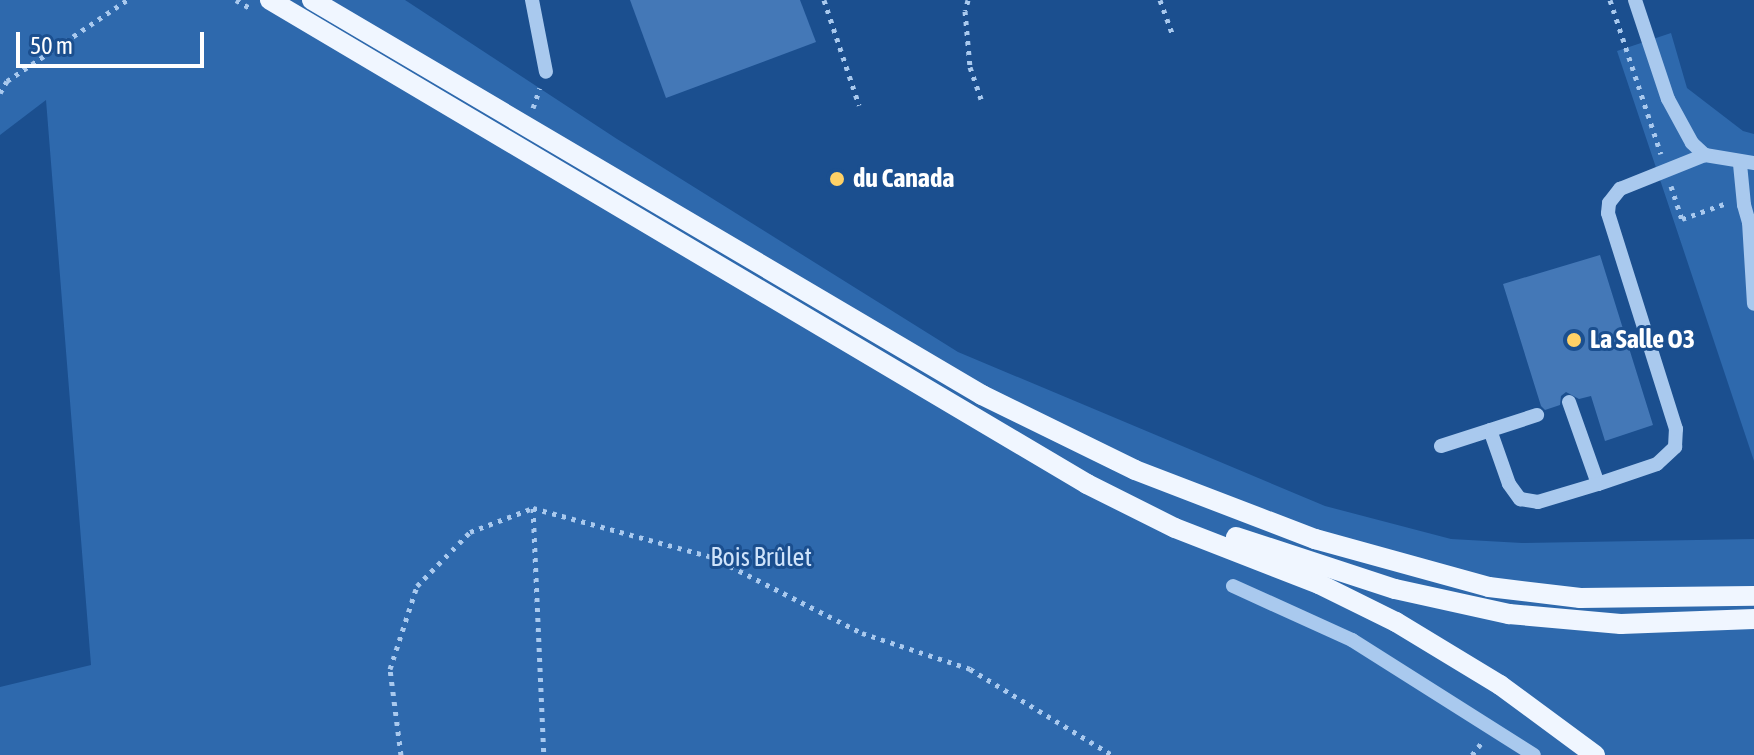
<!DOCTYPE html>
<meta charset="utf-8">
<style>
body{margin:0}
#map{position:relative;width:1754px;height:755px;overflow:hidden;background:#1b4f8f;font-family:"Asap Condensed",sans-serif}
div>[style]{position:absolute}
.green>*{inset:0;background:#2e69ad}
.building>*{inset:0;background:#4478b7}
.path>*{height:5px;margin-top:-2.5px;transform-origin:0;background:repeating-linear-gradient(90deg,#a9c9ee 0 4px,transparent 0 10px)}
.minor>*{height:14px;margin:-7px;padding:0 7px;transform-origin:7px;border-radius:7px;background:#a9c9ee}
.major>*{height:20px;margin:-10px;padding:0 10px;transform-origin:10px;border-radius:10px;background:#f0f6ff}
.dots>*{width:22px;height:22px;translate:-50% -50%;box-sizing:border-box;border:4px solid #1b4f8f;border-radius:50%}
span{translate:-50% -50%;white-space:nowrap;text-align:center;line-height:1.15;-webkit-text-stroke:6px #1b4f8f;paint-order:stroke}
.poi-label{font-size:26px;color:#fff;font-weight:700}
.left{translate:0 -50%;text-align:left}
.park-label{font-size:26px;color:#cfe3fa}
.scale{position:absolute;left:16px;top:32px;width:188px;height:36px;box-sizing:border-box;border:4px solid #fff;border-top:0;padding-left:10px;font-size:24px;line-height:28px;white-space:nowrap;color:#fff;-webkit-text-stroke:6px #1b4f8f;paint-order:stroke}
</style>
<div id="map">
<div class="green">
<i style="clip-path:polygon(0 0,405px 0,617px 139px,958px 352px,1325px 506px,1451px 539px,1522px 543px,1754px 539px,1754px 755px,0 755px,0 687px,91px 665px,46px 100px,0 135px)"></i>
<i style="clip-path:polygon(1671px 33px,1687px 88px,1743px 131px,1754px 134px,1754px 461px,1617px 51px)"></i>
</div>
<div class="building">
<i style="clip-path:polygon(630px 0,800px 0,816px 42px,666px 98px)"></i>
<i style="clip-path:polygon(1600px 255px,1653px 425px,1605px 441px,1591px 396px,1579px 399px,1566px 392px,1561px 396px,1560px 405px,1545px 410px,1541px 406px,1503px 284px)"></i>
</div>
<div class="path">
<i style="left:236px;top:0;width:16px;rotate:30deg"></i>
<i style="left:824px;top:0;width:111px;rotate:71.6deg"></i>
<i style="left:968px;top:0;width:11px;rotate:105deg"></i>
<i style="left:965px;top:11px;width:56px;rotate:84.9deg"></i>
<i style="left:970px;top:67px;width:34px;rotate:71deg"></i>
<i style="left:1160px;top:0;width:35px;rotate:70deg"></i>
<i style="left:1610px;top:0;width:162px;rotate:71.7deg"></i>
<i style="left:0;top:93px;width:14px;rotate:-60deg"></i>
<i style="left:7px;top:81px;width:145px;rotate:-34deg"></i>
<i style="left:533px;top:108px;width:21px;rotate:-71deg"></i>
<i style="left:1671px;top:186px;width:35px;rotate:72deg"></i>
<i style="left:1682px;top:219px;width:48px;rotate:-19.6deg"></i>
<i style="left:533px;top:508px;width:247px;rotate:87.5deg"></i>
<i style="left:401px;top:755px;width:87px;rotate:-97.3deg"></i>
<i style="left:390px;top:669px;width:87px;rotate:-72deg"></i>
<i style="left:417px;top:586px;width:76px;rotate:-45.5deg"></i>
<i style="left:470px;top:532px;width:67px;rotate:-20.9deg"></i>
<i style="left:533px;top:508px;width:186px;rotate:15.3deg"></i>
<i style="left:712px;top:557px;width:168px;rotate:26.9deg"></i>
<i style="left:862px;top:633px;width:114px;rotate:18.4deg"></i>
<i style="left:970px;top:669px;width:166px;rotate:31.2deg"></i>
<i style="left:1472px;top:755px;width:18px;rotate:-52deg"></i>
</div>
<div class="minor">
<i style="left:532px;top:0;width:73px;rotate:79deg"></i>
<i style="left:1635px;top:0;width:104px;rotate:71.6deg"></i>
<i style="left:1668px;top:99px;width:50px;rotate:61.4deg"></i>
<i style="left:1692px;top:143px;width:18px;rotate:43deg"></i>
<i style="left:1705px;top:155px;width:50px;rotate:9.3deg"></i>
<i style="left:1740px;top:164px;width:41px;rotate:84.4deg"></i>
<i style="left:1744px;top:205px;width:18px;rotate:74deg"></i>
<i style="left:1749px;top:222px;width:5px;rotate:-11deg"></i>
<i style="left:1749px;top:222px;width:82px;rotate:86.5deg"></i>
<i style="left:1569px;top:402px;width:87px;rotate:70.5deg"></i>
<i style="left:1598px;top:484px;width:62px;rotate:-18.7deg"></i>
<i style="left:1657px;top:464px;width:25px;rotate:-43deg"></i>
<i style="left:1675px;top:447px;width:18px;rotate:-87deg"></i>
<i style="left:1676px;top:429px;width:226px;rotate:-107.5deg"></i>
<i style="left:1608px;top:213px;width:10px;rotate:-84deg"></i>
<i style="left:1609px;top:203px;width:18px;rotate:-52deg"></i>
<i style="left:1620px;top:189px;width:92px;rotate:-21.8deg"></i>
<i style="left:1490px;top:430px;width:57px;rotate:70.6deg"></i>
<i style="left:1509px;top:484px;width:19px;rotate:54deg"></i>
<i style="left:1520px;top:499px;width:18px;rotate:9deg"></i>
<i style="left:1538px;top:502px;width:63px;rotate:-16.7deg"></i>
<i style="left:1441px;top:446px;width:101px;rotate:-17.9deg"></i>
<i style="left:1233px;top:586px;width:131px;rotate:24.4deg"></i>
<i style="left:1352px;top:640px;width:215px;rotate:32.3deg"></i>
</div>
<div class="major">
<i style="left:270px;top:0;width:950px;rotate:30.64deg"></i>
<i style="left:1087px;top:484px;width:98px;rotate:26.6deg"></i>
<i style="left:1175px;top:528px;width:155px;rotate:21.3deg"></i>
<i style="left:1319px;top:584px;width:86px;rotate:26.3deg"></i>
<i style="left:1396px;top:622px;width:122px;rotate:31.2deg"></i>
<i style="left:1500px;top:685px;width:118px;rotate:36.4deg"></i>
<i style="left:312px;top:0;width:778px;rotate:30.52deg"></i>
<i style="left:982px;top:395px;width:170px;rotate:26.1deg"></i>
<i style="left:1135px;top:470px;width:193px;rotate:21deg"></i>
<i style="left:1315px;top:539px;width:180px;rotate:15.4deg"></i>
<i style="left:1489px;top:587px;width:92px;rotate:6.9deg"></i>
<i style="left:1580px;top:598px;width:174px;rotate:-0.7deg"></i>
<i style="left:1236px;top:537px;width:167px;rotate:18.1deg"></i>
<i style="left:1395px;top:589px;width:117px;rotate:12.4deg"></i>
<i style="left:1509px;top:614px;width:112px;rotate:5.1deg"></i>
<i style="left:1621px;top:624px;width:133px;rotate:-2.2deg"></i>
</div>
<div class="dots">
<i style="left:837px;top:179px;background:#ffd166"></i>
<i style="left:1574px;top:340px;background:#ffd166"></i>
</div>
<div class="poi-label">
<span class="left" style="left:853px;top:179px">du Canada</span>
<span class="left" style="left:1590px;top:340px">La Salle O3</span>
</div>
<div class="park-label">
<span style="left:761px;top:558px">Bois Brûlet</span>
</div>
<div class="scale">50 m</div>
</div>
